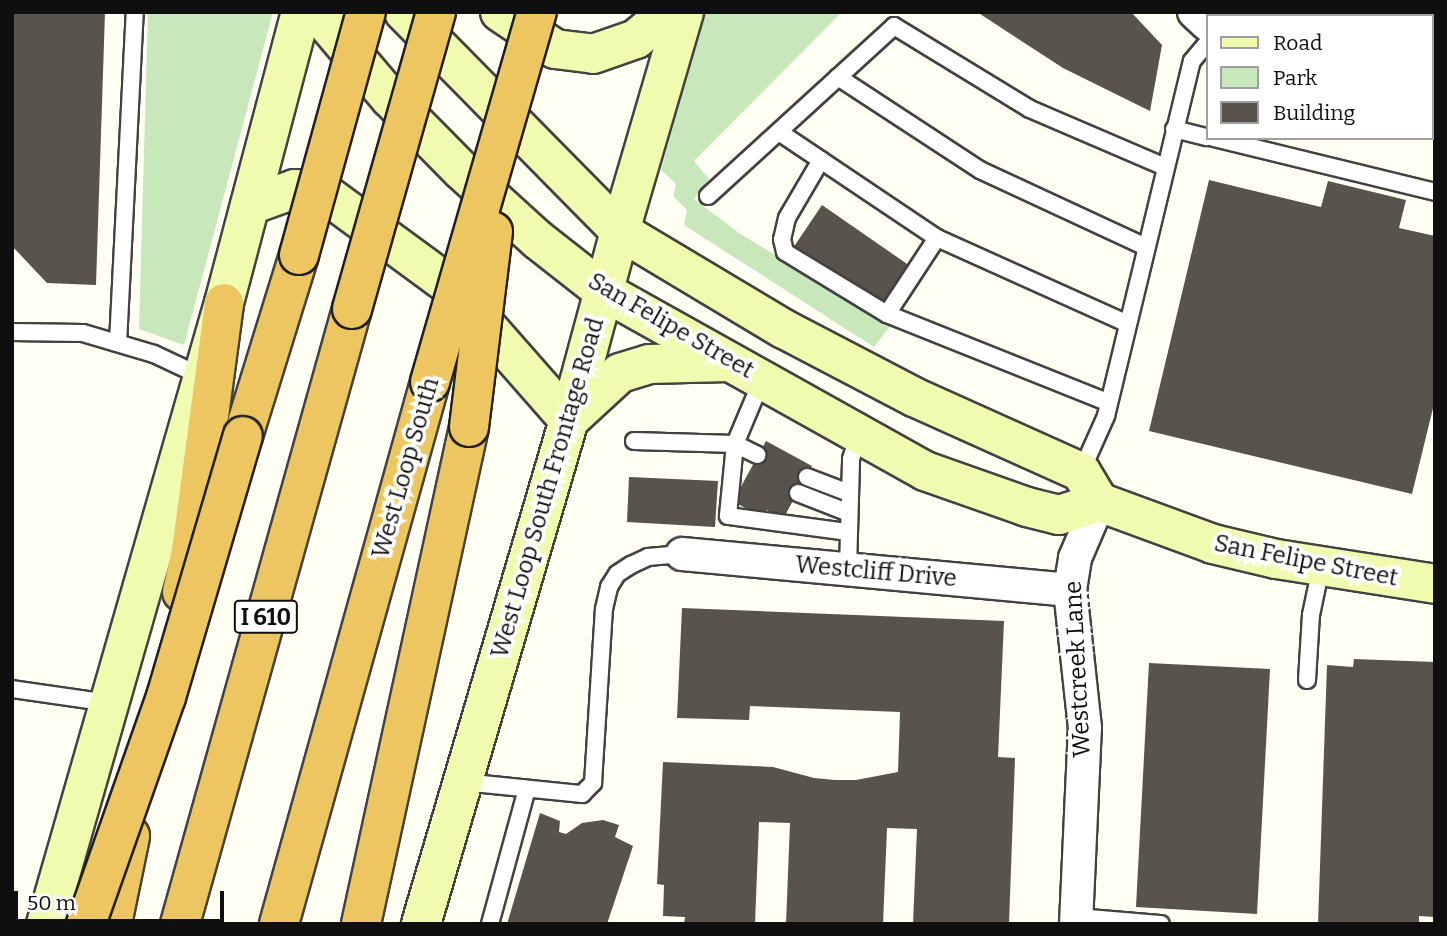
<!DOCTYPE html>
<style>
body{margin:0}
#map{position:relative;width:1447px;height:936px;overflow:hidden;background:#fefef2;font-family:Bitter,serif}
div>[style]{position:absolute}
.green>*{inset:0;background:#c8e8bc}
.building>*{inset:0;background:#58534c}
.roads{filter:drop-shadow(2px 0 #424242) drop-shadow(-2px 0 #424242) drop-shadow(0 2px #424242) drop-shadow(0 -2px #424242)}
.lane>*{height:16px;margin:-8px;padding:0 8px;transform-origin:8px;border-radius:8px;background:#fff}
.street>*{height:32px;margin:-16px;padding:0 16px;transform-origin:16px;border-radius:16px;background:#fff}
.secondary>*{height:38px;margin:-19px;padding:0 19px;transform-origin:19px;border-radius:19px;background:#f0fbb0}
.highway>*{height:38px;margin:-19px;padding:0 19px;transform-origin:19px;border-radius:19px;background:#eec661}
.bridges{filter:drop-shadow(2px 0 #202020) drop-shadow(-2px 0 #202020) drop-shadow(0 2px #202020) drop-shadow(0 -2px #202020)}
.highway-bridge>*{height:38px;margin:-19px;padding:0 19px;transform-origin:19px;border-radius:19px;background:#eec661}
span{translate:-50% -50%;white-space:nowrap;text-align:center;line-height:1.15;-webkit-text-stroke:7px #fff;paint-order:stroke}
.shield-label span{padding:2px 5px;background:#fff;border:2px solid;border-radius:5px;-webkit-text-stroke-width:0}
.shield-label{font-size:23px;color:#0f0f0f;font-weight:700}
.street-label{font-size:24px;color:#0f0f0f}
.frame{position:absolute;inset:0;border:14px solid #0f0f0f;pointer-events:none}
.legend{position:absolute;left:1206px;top:14px;width:228px;height:126px;box-sizing:border-box;background:#fff;border:2px solid #9f9f9f;margin:0;padding:9px 12px;list-style:none;font-size:21px;color:#0f0f0f}
.legend li{display:flex;align-items:center;gap:14px;height:35px}
.legend b{width:35px;border:2px solid #9f9f9f}
.scale{position:absolute;left:14px;top:891px;width:210px;height:32px;box-sizing:border-box;border:4px solid #0f0f0f;border-top:0;padding-left:9px;font-size:21px;line-height:24px;white-space:nowrap;color:#0f0f0f;-webkit-text-stroke:5px #fff;paint-order:stroke}
</style>
<div id="map">
<div class="green">
<i style="clip-path:polygon(148px 12px,273px 12px,184px 345px,139px 329px)"></i>
<i style="clip-path:polygon(705px 12px,842px 12px,694px 161px,709px 179px,694px 199px,739px 233px,891px 325px,874px 347px,684px 225px,687px 210px,673px 196px,676px 184px,661px 170px)"></i>
<i style="clip-path:polygon(1303px 12px,1435px 12px,1435px 50px,1431px 49px,1431px 16px,1314px 16px)"></i>
</div>
<div class="building">
<i style="clip-path:polygon(12px 12px,105px 12px,96px 285px,47px 283px,12px 246px)"></i>
<i style="clip-path:polygon(977px 12px,1131px 12px,1162px 45px,1150px 111px,1063px 68px)"></i>
<i style="clip-path:polygon(1209px 180px,1321px 207px,1328px 181px,1406px 200px,1399px 228px,1435px 236px,1435px 400px,1412px 494px,1149px 431px)"></i>
<i style="clip-path:polygon(822px 205px,910px 266px,884px 307px,793px 248px)"></i>
<i style="clip-path:polygon(766px 441px,812px 466px,783px 519px,767px 510px,762px 518px,733px 501px)"></i>
<i style="clip-path:polygon(629px 477px,718px 481px,715px 527px,627px 522px)"></i>
<i style="clip-path:polygon(682px 608px,1004px 621px,998px 757px,1015px 758px,1009px 924px,913px 924px,917px 829px,887px 828px,883px 924px,786px 924px,790px 823px,759px 822px,755px 924px,684px 924px,685px 917px,663px 916px,664px 885px,657px 884px,663px 762px,773px 767px,814px 778px,835px 780px,856px 780px,898px 772px,900px 712px,750px 706px,749px 720px,677px 718px)"></i>
<i style="clip-path:polygon(1354px 659px,1435px 662px,1435px 917px,1419px 916px,1419px 924px,1318px 924px,1327px 665px,1353px 667px)"></i>
<i style="clip-path:polygon(1149px 663px,1270px 669px,1257px 914px,1136px 907px)"></i>
<i style="clip-path:polygon(540px 813px,560px 821px,559px 832px,566px 834px,582px 823px,603px 820px,619px 825px,615px 837px,633px 846px,607px 924px,507px 924px)"></i>
</div>
<div class="roads">
<div class="lane">
<i style="left:838px;top:77px;width:170px;rotate:33.2deg"></i>
<i style="left:980px;top:170px;width:183px;rotate:24.9deg"></i>
<i style="left:1174px;top:129px;width:34px;rotate:14deg"></i>
<i style="left:779px;top:132px;width:190px;rotate:33.9deg"></i>
<i style="left:937px;top:238px;width:209px;rotate:24.2deg"></i>
<i style="left:1214px;top:138px;width:228px;rotate:13.7deg"></i>
<i style="left:821px;top:160px;width:67px;rotate:120.4deg"></i>
<i style="left:787px;top:218px;width:22px;rotate:103deg"></i>
<i style="left:782px;top:239px;width:13px;rotate:77deg"></i>
<i style="left:785px;top:252px;width:119px;rotate:31.3deg"></i>
<i style="left:887px;top:314px;width:239px;rotate:21.8deg"></i>
<i style="left:708px;top:196px;width:252px;rotate:-42.4deg"></i>
<i style="left:894px;top:26px;width:159px;rotate:31.4deg"></i>
<i style="left:1030px;top:109px;width:147px;rotate:23.2deg"></i>
<i style="left:887px;top:314px;width:91px;rotate:-56.7deg"></i>
<i style="left:12px;top:332px;width:71px;rotate:0.8deg"></i>
<i style="left:83px;top:333px;width:74px;rotate:16.5deg"></i>
<i style="left:154px;top:354px;width:54px;rotate:25.1deg"></i>
<i style="left:118px;top:343px;width:331px;rotate:-87.1deg"></i>
<i style="left:762px;top:380px;width:69px;rotate:112.9deg"></i>
<i style="left:735px;top:444px;width:72px;rotate:95.6deg"></i>
<i style="left:728px;top:516px;width:121px;rotate:7.6deg"></i>
<i style="left:634px;top:441px;width:101px;rotate:1.7deg"></i>
<i style="left:735px;top:444px;width:25px;rotate:26deg"></i>
<i style="left:1081px;top:472px;width:61px;rotate:-65.9deg"></i>
<i style="left:1106px;top:416px;width:365px;rotate:-76.4deg"></i>
<i style="left:1192px;top:61px;width:23px;rotate:-50deg"></i>
<i style="left:807px;top:477px;width:45px;rotate:20.9deg"></i>
<i style="left:798px;top:493px;width:55px;rotate:21.4deg"></i>
<i style="left:848px;top:569px;width:110px;rotate:-88.4deg"></i>
<i style="left:851px;top:459px;width:26px;rotate:-72deg"></i>
<i style="left:1307px;top:680px;width:65px;rotate:-86.5deg"></i>
<i style="left:1311px;top:615px;width:49px;rotate:-78.2deg"></i>
<i style="left:12px;top:689px;width:98px;rotate:8.2deg"></i>
<i style="left:463px;top:782px;width:120px;rotate:5.8deg"></i>
<i style="left:582px;top:794px;width:16px;rotate:-45deg"></i>
<i style="left:593px;top:783px;width:174px;rotate:-86.4deg"></i>
<i style="left:604px;top:609px;width:23px;rotate:-77deg"></i>
<i style="left:609px;top:587px;width:15px;rotate:-58deg"></i>
<i style="left:617px;top:574px;width:17px;rotate:-33deg"></i>
<i style="left:631px;top:565px;width:19px;rotate:-25deg"></i>
<i style="left:648px;top:557px;width:34px;rotate:-5deg"></i>
<i style="left:1076px;top:917px;width:85px;rotate:4.7deg"></i>
<i style="left:490px;top:924px;width:140px;rotate:-74.7deg"></i>
</div>
<div class="street">
<i style="left:1194px;top:12px;width:18px;rotate:43deg"></i>
<i style="left:1263px;top:12px;width:7px;rotate:34deg"></i>
<i style="left:1431px;top:73px;width:4px"></i>
<i style="left:1431px;top:102px;width:4px"></i>
<i style="left:682px;top:554px;width:390px;rotate:5.3deg"></i>
<i style="left:1076px;top:924px;width:196px;rotate:-87.4deg"></i>
<i style="left:1085px;top:728px;width:139px;rotate:-96.2deg"></i>
<i style="left:1070px;top:590px;width:32px;rotate:-81deg"></i>
<i style="left:1075px;top:558px;width:61px;rotate:-66.8deg"></i>
</div>
<div class="secondary">
<i style="left:317px;top:12px;width:113px;rotate:49.7deg"></i>
<i style="left:390px;top:98px;width:101px;rotate:45.4deg"></i>
<i style="left:461px;top:170px;width:104px;rotate:42.3deg"></i>
<i style="left:538px;top:240px;width:83px;rotate:38.1deg"></i>
<i style="left:603px;top:291px;width:369px;rotate:29.2deg"></i>
<i style="left:925px;top:471px;width:108px;rotate:19.4deg"></i>
<i style="left:1027px;top:507px;width:33px;rotate:14deg"></i>
<i style="left:1059px;top:515px;width:42px;rotate:-18deg"></i>
<i style="left:1099px;top:502px;width:121px;rotate:20.2deg"></i>
<i style="left:1213px;top:544px;width:65px;rotate:13.4deg"></i>
<i style="left:1276px;top:559px;width:161px;rotate:8.9deg"></i>
<i style="left:404px;top:12px;width:308px;rotate:45.4deg"></i>
<i style="left:620px;top:231px;width:191px;rotate:30.9deg"></i>
<i style="left:784px;top:329px;width:147px;rotate:27.6deg"></i>
<i style="left:914px;top:397px;width:183px;rotate:24.2deg"></i>
<i style="left:1081px;top:472px;width:35px;rotate:59deg"></i>
<i style="left:500px;top:12px;width:66px;rotate:33.9deg"></i>
<i style="left:555px;top:49px;width:38px;rotate:7deg"></i>
<i style="left:593px;top:54px;width:46px;rotate:-19.2deg"></i>
<i style="left:636px;top:39px;width:42px;rotate:-40.2deg"></i>
<i style="left:250px;top:205px;width:48px;rotate:-19.6deg"></i>
<i style="left:295px;top:189px;width:29px;rotate:8deg"></i>
<i style="left:324px;top:193px;width:159px;rotate:36.3deg"></i>
<i style="left:452px;top:287px;width:177px;rotate:48.7deg"></i>
<i style="left:569px;top:420px;width:69px;rotate:-42.7deg"></i>
<i style="left:620px;top:373px;width:30px;rotate:-17deg"></i>
<i style="left:649px;top:364px;width:80px;rotate:-1.4deg"></i>
<i style="left:46px;top:924px;width:646px;rotate:-74.01deg"></i>
<i style="left:224px;top:303px;width:301px;rotate:-75.2deg"></i>
<i style="left:421px;top:924px;width:525px;rotate:-73.64deg"></i>
<i style="left:569px;top:420px;width:196px;rotate:-74.9deg"></i>
<i style="left:620px;top:231px;width:228px;rotate:-73.7deg"></i>
</div>
<div class="highway">
<i style="left:243px;top:436px;width:189px;rotate:-72.8deg"></i>
<i style="left:182px;top:592px;width:42px;rotate:-77.6deg"></i>
<i style="left:191px;top:551px;width:250px;rotate:-82.4deg"></i>
<i style="left:112px;top:924px;width:90px;rotate:-78.4deg"></i>
<i style="left:180px;top:924px;width:639px;rotate:-74.38deg"></i>
<i style="left:279px;top:924px;width:563px;rotate:-74.43deg"></i>
<i style="left:361px;top:924px;width:509px;rotate:-77.74deg"></i>
</div>
</div>
<div class="bridges">
<div class="highway-bridge">
<i style="left:299px;top:255px;width:252px;rotate:-74.6deg"></i>
<i style="left:352px;top:309px;width:309px;rotate:-74.2deg"></i>
<i style="left:430px;top:382px;width:385px;rotate:-73.9deg"></i>
<i style="left:469px;top:427px;width:197px;rotate:-83deg"></i>
<i style="left:86px;top:924px;width:241px;rotate:-70.6deg"></i>
<i style="left:166px;top:697px;width:272px;rotate:-73.6deg"></i>
</div>
</div>
<div class="shield-label">
<span style="left:266px;top:617px">I 610</span>
</div>
<div class="street-label">
<span style="left:671px;top:326px;rotate:30deg">San Felipe Street</span>
<span style="left:406px;top:468px;rotate:-74deg">West Loop South</span>
<span style="left:548px;top:488px;rotate:-74deg">West Loop South Frontage Road</span>
<span style="left:1306px;top:561px;rotate:11deg">San Felipe Street</span>
<span style="left:876px;top:572px;rotate:5deg">Westcliff Drive</span>
<span style="left:1078px;top:669px;rotate:-93deg">Westcreek Lane</span>
</div>
<div class="frame"></div>
<ul class="legend">
<li><b style="height:9px;background:#f0fbb0"></b>Road</li>
<li><b style="height:19px;background:#c8e8bc"></b>Park</li>
<li><b style="height:19px;background:#58534c"></b>Building</li>
</ul>
<div class="scale">50 m</div>
</div>
